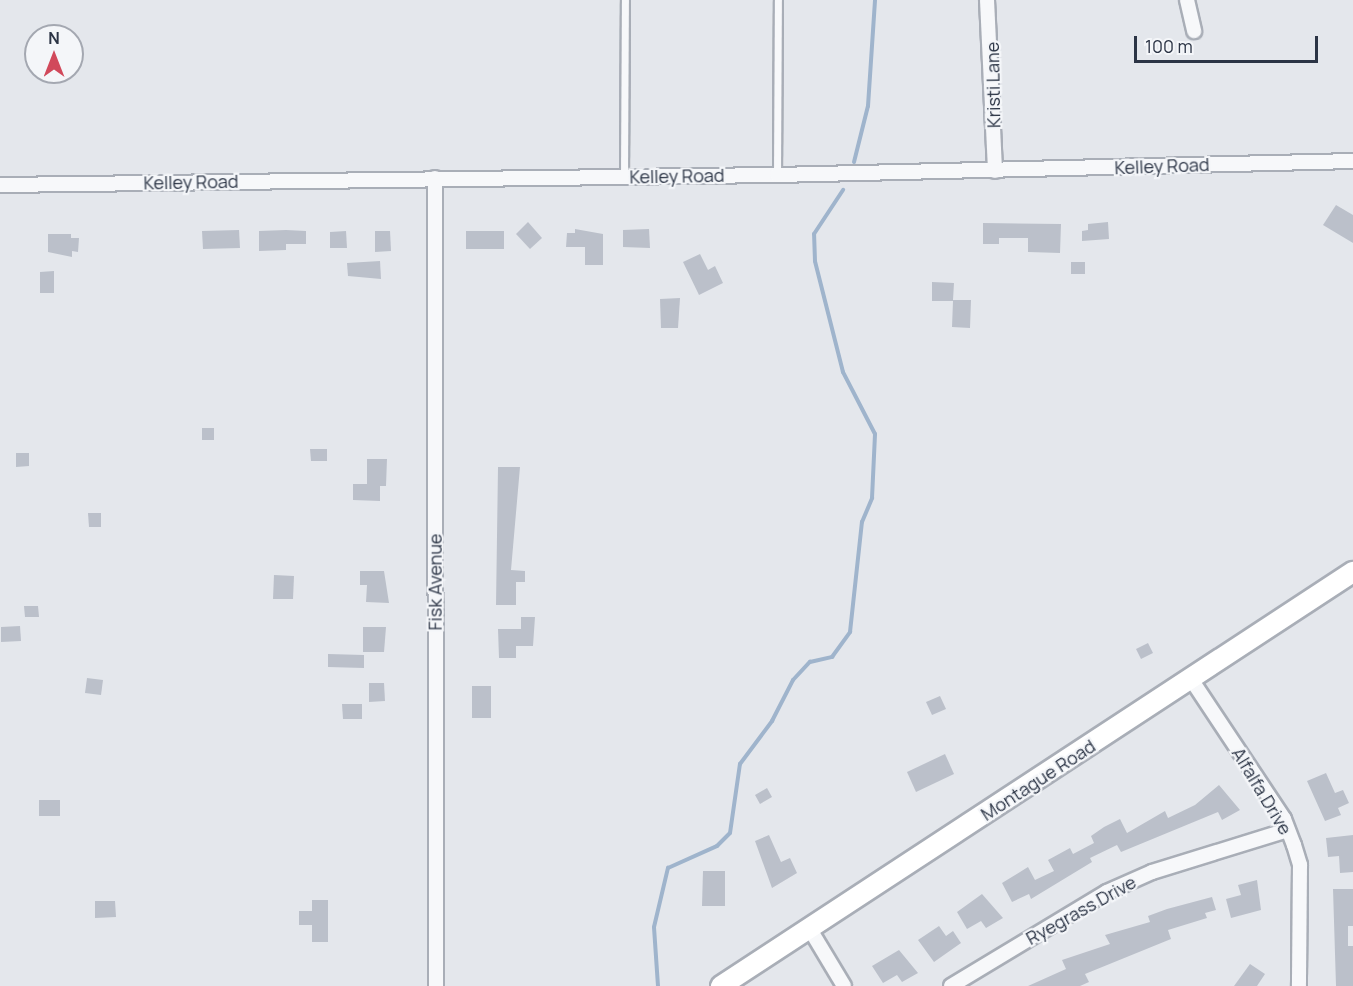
<!DOCTYPE html>
<style>
body{margin:0}
#map{position:relative;width:1353px;height:986px;overflow:hidden;background:#e4e7ec;font-family:Manrope,sans-serif}
div>[style]{position:absolute}
.stream>*{height:4px;margin:-2px;padding:0 2px;transform-origin:2px;border-radius:2px;background:#9fb4cc}
.building>*{inset:0;background:#bbc0ca}
.roads{filter:drop-shadow(2px 0 #a9aeb7) drop-shadow(-2px 0 #a9aeb7) drop-shadow(0 2px #a9aeb7) drop-shadow(0 -2px #a9aeb7)}
.service>*{height:7px;margin:-3.5px;padding:0 3.5px;transform-origin:3.5px;border-radius:3.5px;background:#f7f8fa}
.minor>*{height:14px;margin:-7px;padding:0 7px;transform-origin:7px;border-radius:7px;background:#f7f8fa}
.secondary>*{height:20px;margin:-10px;padding:0 10px;transform-origin:10px;border-radius:10px;background:#fff}
span{translate:-50% -50%;white-space:nowrap;text-align:center;line-height:1.15;-webkit-text-stroke:4.5px #f4f6f9;paint-order:stroke}
.street-label{font-size:18px;color:#2b3445}
.north{position:absolute;left:24px;top:24px;width:60px;height:60px;box-sizing:border-box;background:#f4f6f9;border:2px solid #a4a8b1;border-radius:50%;rotate:0deg;font-size:16px;font-weight:700;line-height:24px;text-align:center;color:#2b3445}
.north::after{content:'';display:block;margin:auto;width:21px;height:27px;background:#d1495b;clip-path:polygon(50% 0,100% 100%,50% 72%,0 100%)}
.scale{position:absolute;left:1134px;top:36px;width:184px;height:27px;box-sizing:border-box;border:3px solid #2b3445;border-top:0;padding-left:8px;font-size:18px;line-height:21px;white-space:nowrap;color:#2b3445;-webkit-text-stroke:4px #f4f6f9;paint-order:stroke}
</style>
<div id="map">
<div class="stream">
<i style="left:854px;top:162px;width:58px;rotate:-76deg"></i>
<i style="left:868px;top:106px;width:106px;rotate:-86.2deg"></i>
<i style="left:658px;top:986px;width:59px;rotate:-93.9deg"></i>
<i style="left:654px;top:927px;width:61px;rotate:-76.7deg"></i>
<i style="left:668px;top:868px;width:54px;rotate:-24.2deg"></i>
<i style="left:717px;top:846px;width:18px;rotate:-45deg"></i>
<i style="left:730px;top:833px;width:70px;rotate:-81.8deg"></i>
<i style="left:740px;top:764px;width:54px;rotate:-53.3deg"></i>
<i style="left:772px;top:721px;width:46px;rotate:-62.9deg"></i>
<i style="left:793px;top:680px;width:25px;rotate:-47deg"></i>
<i style="left:810px;top:662px;width:23px;rotate:-13deg"></i>
<i style="left:832px;top:657px;width:31px;rotate:-54deg"></i>
<i style="left:850px;top:632px;width:111px;rotate:-83.8deg"></i>
<i style="left:862px;top:522px;width:26px;rotate:-67deg"></i>
<i style="left:872px;top:498px;width:64px;rotate:-87.3deg"></i>
<i style="left:875px;top:434px;width:70px;rotate:-117.3deg"></i>
<i style="left:843px;top:372px;width:114px;rotate:-104.2deg"></i>
<i style="left:815px;top:261px;width:27px;rotate:-92deg"></i>
<i style="left:814px;top:234px;width:53px;rotate:-56.6deg"></i>
</div>
<div class="building">
<i style="clip-path:polygon(1336px 205px,1353px 215px,1353px 243px,1323px 225px)"></i>
<i style="clip-path:polygon(528px 222px,542px 238px,530px 249px,516px 234px)"></i>
<i style="clip-path:polygon(1108px 222px,1109px 239px,1082px 241px,1082px 231px,1088px 230px,1088px 224px)"></i>
<i style="clip-path:polygon(983px 223px,1061px 224px,1060px 253px,1028px 252px,1028px 238px,999px 238px,999px 244px,983px 244px)"></i>
<i style="clip-path:polygon(575px 229px,603px 234px,603px 265px,585px 265px,585px 247px,566px 247px,567px 233px,575px 233px)"></i>
<i style="clip-path:polygon(649px 229px,650px 248px,623px 247px,623px 230px)"></i>
<i style="clip-path:polygon(239px 230px,240px 248px,203px 249px,202px 231px)"></i>
<i style="clip-path:polygon(286px 230px,306px 231px,306px 244px,286px 244px,286px 250px,259px 251px,259px 231px)"></i>
<i style="clip-path:polygon(346px 231px,347px 248px,330px 248px,330px 232px)"></i>
<i style="clip-path:polygon(375px 231px,390px 231px,391px 251px,375px 252px)"></i>
<i style="clip-path:polygon(466px 231px,504px 231px,504px 249px,466px 249px)"></i>
<i style="clip-path:polygon(48px 234px,71px 234px,71px 238px,79px 238px,78px 252px,72px 251px,72px 257px,48px 252px)"></i>
<i style="clip-path:polygon(700px 254px,708px 270px,715px 266px,723px 283px,699px 295px,683px 262px)"></i>
<i style="clip-path:polygon(380px 261px,381px 279px,348px 276px,347px 263px)"></i>
<i style="clip-path:polygon(1071px 262px,1085px 262px,1085px 274px,1071px 274px)"></i>
<i style="clip-path:polygon(54px 271px,54px 293px,40px 293px,40px 272px)"></i>
<i style="clip-path:polygon(932px 282px,954px 283px,953px 300px,971px 300px,970px 328px,952px 327px,953px 301px,932px 301px)"></i>
<i style="clip-path:polygon(680px 298px,678px 328px,661px 328px,660px 299px)"></i>
<i style="clip-path:polygon(202px 428px,214px 428px,214px 440px,202px 440px)"></i>
<i style="clip-path:polygon(310px 449px,327px 449px,327px 461px,311px 461px)"></i>
<i style="clip-path:polygon(16px 453px,29px 453px,29px 466px,16px 467px)"></i>
<i style="clip-path:polygon(367px 459px,387px 459px,386px 486px,380px 486px,380px 501px,353px 500px,353px 484px,367px 484px)"></i>
<i style="clip-path:polygon(498px 467px,520px 467px,511px 570px,525px 571px,525px 582px,516px 582px,516px 605px,496px 605px)"></i>
<i style="clip-path:polygon(88px 513px,101px 513px,101px 527px,89px 527px)"></i>
<i style="clip-path:polygon(360px 571px,384px 571px,389px 603px,366px 602px,367px 585px,360px 585px)"></i>
<i style="clip-path:polygon(274px 575px,294px 576px,293px 599px,273px 599px)"></i>
<i style="clip-path:polygon(24px 606px,38px 606px,39px 617px,25px 617px)"></i>
<i style="clip-path:polygon(521px 617px,535px 617px,533px 646px,516px 646px,516px 658px,499px 658px,498px 629px,521px 629px)"></i>
<i style="clip-path:polygon(20px 626px,21px 641px,1px 642px,1px 627px)"></i>
<i style="clip-path:polygon(363px 627px,386px 627px,384px 652px,363px 652px)"></i>
<i style="clip-path:polygon(1148px 643px,1153px 653px,1141px 659px,1136px 649px)"></i>
<i style="clip-path:polygon(328px 654px,364px 655px,364px 668px,328px 667px)"></i>
<i style="clip-path:polygon(87px 678px,103px 680px,101px 695px,85px 693px)"></i>
<i style="clip-path:polygon(369px 683px,384px 683px,385px 701px,369px 702px)"></i>
<i style="clip-path:polygon(472px 686px,491px 686px,491px 718px,472px 718px)"></i>
<i style="clip-path:polygon(940px 696px,946px 709px,932px 715px,926px 702px)"></i>
<i style="clip-path:polygon(342px 704px,362px 704px,362px 719px,343px 719px)"></i>
<i style="clip-path:polygon(945px 754px,954px 774px,916px 792px,907px 772px)"></i>
<i style="clip-path:polygon(1326px 773px,1335px 793px,1343px 790px,1349px 803px,1338px 808px,1341px 815px,1325px 821px,1307px 781px)"></i>
<i style="clip-path:polygon(1219px 785px,1240px 810px,1222px 820px,1218px 812px,1121px 852px,1117px 845px,1090px 858px,1092px 862px,1031px 899px,1029px 894px,1012px 902px,1002px 883px,1028px 867px,1035px 880px,1054px 871px,1048px 860px,1070px 848px,1073px 854px,1094px 843px,1091px 836px,1104px 827px,1120px 819px,1127px 833px,1165px 811px,1168px 818px,1195px 805px)"></i>
<i style="clip-path:polygon(767px 788px,772px 797px,760px 804px,755px 795px)"></i>
<i style="clip-path:polygon(39px 800px,60px 800px,60px 816px,39px 816px)"></i>
<i style="clip-path:polygon(769px 835px,781px 862px,790px 858px,797px 873px,772px 888px,755px 841px)"></i>
<i style="clip-path:polygon(1353px 835px,1353px 872px,1340px 873px,1339px 856px,1328px 857px,1326px 838px)"></i>
<i style="clip-path:polygon(703px 871px,725px 871px,725px 906px,702px 906px)"></i>
<i style="clip-path:polygon(1257px 880px,1261px 910px,1231px 918px,1226px 899px,1241px 895px,1238px 885px)"></i>
<i style="clip-path:polygon(1333px 889px,1353px 889px,1353px 926px,1348px 926px,1348px 946px,1353px 946px,1353px 986px,1336px 986px)"></i>
<i style="clip-path:polygon(982px 894px,1003px 918px,986px 928px,981px 921px,967px 929px,957px 912px)"></i>
<i style="clip-path:polygon(1212px 897px,1216px 910px,1205px 913px,1207px 918px,1168px 930px,1171px 939px,1085px 974px,1089px 982px,1080px 986px,1028px 986px,1066px 969px,1062px 960px,1110px 944px,1105px 935px,1150px 922px,1148px 916px,1167px 909px)"></i>
<i style="clip-path:polygon(312px 900px,328px 900px,328px 942px,312px 942px,312px 925px,299px 925px,299px 911px,312px 911px)"></i>
<i style="clip-path:polygon(95px 901px,115px 901px,116px 917px,95px 918px)"></i>
<i style="clip-path:polygon(939px 926px,946px 936px,953px 931px,961px 943px,934px 962px,918px 940px)"></i>
<i style="clip-path:polygon(899px 950px,918px 973px,902px 982px,897px 975px,883px 983px,872px 966px)"></i>
<i style="clip-path:polygon(1250px 964px,1265px 974px,1257px 986px,1234px 986px)"></i>
</div>
<div class="roads">
<div class="service">
<i style="left:777px;top:175px;width:175px;rotate:-89.7deg"></i>
<i style="left:624px;top:177px;width:177px;rotate:-89.7deg"></i>
</div>
<div class="minor">
<i style="left:987px;top:0;width:171px;rotate:87.3deg"></i>
<i style="left:1187px;top:0;width:32px;rotate:77deg"></i>
<i style="left:435px;top:178px;width:808px;rotate:89.93deg"></i>
<i style="left:0;top:185px;width:777px;rotate:-0.74deg"></i>
<i style="left:777px;top:175px;width:576px;rotate:-1.39deg"></i>
<i style="left:1191px;top:679px;width:168px;rotate:56.4deg"></i>
<i style="left:1284px;top:819px;width:28px;rotate:69deg"></i>
<i style="left:1294px;top:845px;width:21px;rotate:73deg"></i>
<i style="left:1300px;top:865px;width:121px;rotate:90.5deg"></i>
<i style="left:811px;top:931px;width:64px;rotate:59deg"></i>
<i style="left:951px;top:986px;width:182px;rotate:-31.1deg"></i>
<i style="left:1107px;top:892px;width:49px;rotate:-24deg"></i>
<i style="left:1152px;top:872px;width:142px;rotate:-17.2deg"></i>
</div>
<div class="secondary">
<i style="left:721px;top:986px;width:756px;rotate:-33.23deg"></i>
</div>
</div>
<div class="street-label">
<span style="left:993px;top:85px;rotate:-91deg">Kristi Lane</span>
<span style="left:1162px;top:166px;rotate:-2deg">Kelley Road</span>
<span style="left:677px;top:176px;rotate:-1deg">Kelley Road</span>
<span style="left:191px;top:182px;rotate:-1deg">Kelley Road</span>
<span style="left:435px;top:582px;rotate:-90deg">Fisk Avenue</span>
<span style="left:1038px;top:780px;rotate:-33deg">Montague Road</span>
<span style="left:1262px;top:791px;rotate:59deg">Alfalfa Drive</span>
<span style="left:1081px;top:910px;rotate:-29deg">Ryegrass Drive</span>
</div>
<div class="north">N</div>
<div class="scale">100 m</div>
</div>
